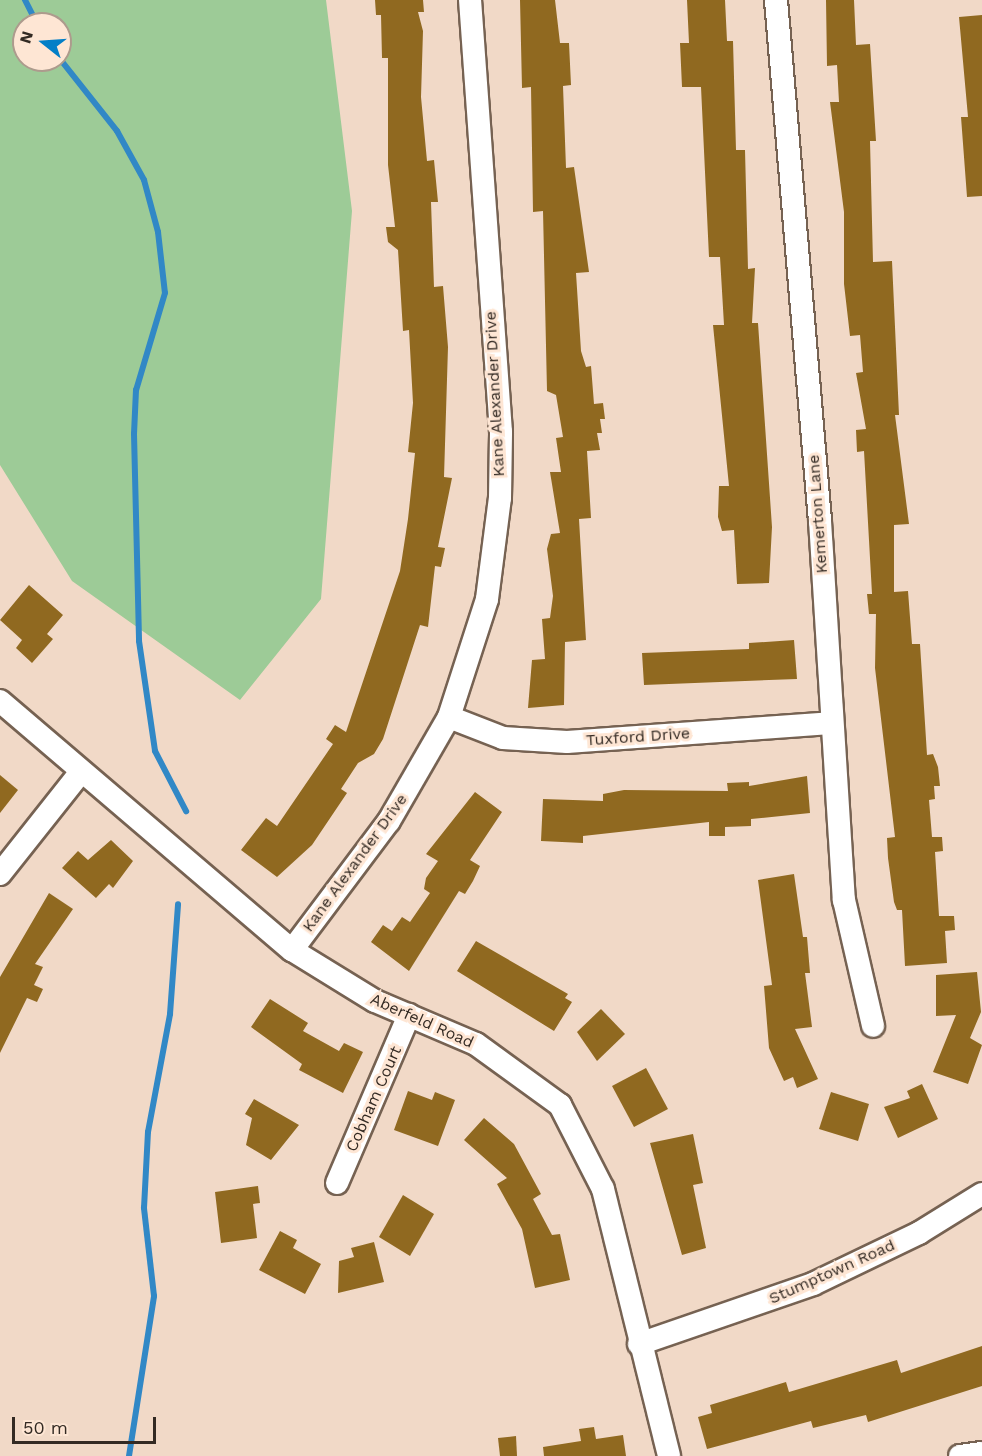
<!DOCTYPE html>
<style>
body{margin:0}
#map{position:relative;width:982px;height:1456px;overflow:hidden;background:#f1d9c7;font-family:"Work Sans",sans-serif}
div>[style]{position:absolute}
.green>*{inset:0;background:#9dcb97}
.stream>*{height:6px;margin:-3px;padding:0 3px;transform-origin:3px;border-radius:3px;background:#3188c6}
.building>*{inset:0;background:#906920}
.roads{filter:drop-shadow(2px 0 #766252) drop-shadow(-2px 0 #766252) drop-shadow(0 2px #766252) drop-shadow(0 -2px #766252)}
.minor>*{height:22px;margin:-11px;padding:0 11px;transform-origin:11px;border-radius:11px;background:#fff}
span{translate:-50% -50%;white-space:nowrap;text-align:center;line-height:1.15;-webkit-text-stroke:6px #fee6d4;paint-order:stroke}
.street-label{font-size:16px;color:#332a23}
.north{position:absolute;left:12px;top:12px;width:60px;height:60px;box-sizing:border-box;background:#fee6d4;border:2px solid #ad9b8d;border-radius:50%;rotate:287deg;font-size:16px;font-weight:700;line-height:24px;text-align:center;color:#332a23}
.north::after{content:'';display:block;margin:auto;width:21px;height:27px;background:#037fc7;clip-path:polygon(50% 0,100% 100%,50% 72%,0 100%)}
.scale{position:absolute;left:12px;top:1417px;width:144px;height:27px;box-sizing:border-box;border:3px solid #332a23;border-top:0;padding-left:8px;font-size:18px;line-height:21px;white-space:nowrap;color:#332a23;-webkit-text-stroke:4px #fee6d4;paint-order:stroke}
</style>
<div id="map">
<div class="green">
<i style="clip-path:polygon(evenodd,0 0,326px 0,352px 211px,321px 599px,240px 700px,72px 581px,0 465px,0 0,24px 24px,60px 24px,60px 60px,24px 60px,24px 24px)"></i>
</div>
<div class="stream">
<i style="left:25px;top:0;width:27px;rotate:63deg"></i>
<i style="left:60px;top:59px;width:92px;rotate:51.6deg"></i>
<i style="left:117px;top:131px;width:56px;rotate:61.1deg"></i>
<i style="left:144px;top:180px;width:54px;rotate:74.9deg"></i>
<i style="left:158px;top:232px;width:61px;rotate:83.5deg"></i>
<i style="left:165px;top:293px;width:101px;rotate:106.6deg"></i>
<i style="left:136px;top:390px;width:44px;rotate:92.6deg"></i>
<i style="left:134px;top:434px;width:207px;rotate:88.6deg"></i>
<i style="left:139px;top:641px;width:111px;rotate:81.7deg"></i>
<i style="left:155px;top:751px;width:68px;rotate:62.7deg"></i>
<i style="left:129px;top:1456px;width:162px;rotate:-81.1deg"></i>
<i style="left:154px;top:1296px;width:89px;rotate:-96.5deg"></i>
<i style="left:144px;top:1208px;width:76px;rotate:-87deg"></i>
<i style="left:148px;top:1132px;width:120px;rotate:-79.4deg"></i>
<i style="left:170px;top:1014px;width:110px;rotate:-85.8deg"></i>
</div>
<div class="building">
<i style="clip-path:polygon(375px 0,423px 0,424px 12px,418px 12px,423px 31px,421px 97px,427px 161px,434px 160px,438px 202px,431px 202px,434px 287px,443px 286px,448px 347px,444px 477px,452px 478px,438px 547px,445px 548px,441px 567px,435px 566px,428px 627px,420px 625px,383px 739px,374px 754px,358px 763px,341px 789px,347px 793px,312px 845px,277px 877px,241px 850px,266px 818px,277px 826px,333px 744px,326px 739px,335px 725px,346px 732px,400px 571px,408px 519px,415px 453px,408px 452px,413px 403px,409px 330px,403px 331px,398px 250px,388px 242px,386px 227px,395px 227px,388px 165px,388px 58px,382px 58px,381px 15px,376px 15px)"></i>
<i style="clip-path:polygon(520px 0,555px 0,560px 43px,569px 43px,571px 85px,563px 86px,566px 168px,574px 167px,589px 272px,576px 273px,581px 351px,586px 367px,591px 366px,594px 404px,603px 403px,605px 419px,600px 419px,602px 433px,597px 433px,600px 450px,587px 451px,591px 518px,579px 519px,586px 640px,565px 642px,564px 705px,528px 708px,532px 660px,545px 659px,542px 619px,550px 618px,553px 596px,547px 549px,551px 534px,560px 533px,550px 472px,561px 472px,556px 438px,563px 437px,556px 395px,547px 391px,543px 211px,533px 212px,531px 87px,522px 88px)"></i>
<i style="clip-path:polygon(687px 0,725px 0,727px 41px,733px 41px,736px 150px,745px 150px,748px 269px,755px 268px,752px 323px,758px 323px,772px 527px,769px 583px,737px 584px,734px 530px,722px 531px,718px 517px,719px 486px,729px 486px,713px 325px,724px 325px,720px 257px,709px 257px,701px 87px,682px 87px,680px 43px,689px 43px)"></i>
<i style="clip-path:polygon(826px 0,854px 0,856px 45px,870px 44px,876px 141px,870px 141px,873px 262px,892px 261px,899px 415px,895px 415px,909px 524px,894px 525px,894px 592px,908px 591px,912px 644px,920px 644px,927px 755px,933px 754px,938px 767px,940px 786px,934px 786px,935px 799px,929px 800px,932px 837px,942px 837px,943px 851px,935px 852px,939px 916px,954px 916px,955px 930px,945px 931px,947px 963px,905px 966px,902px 910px,897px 910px,894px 902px,888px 858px,887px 838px,895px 837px,875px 668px,876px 614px,869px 614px,867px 594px,872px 594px,864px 451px,857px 452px,856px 430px,866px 429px,856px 373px,863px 372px,860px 335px,850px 336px,844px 284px,844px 212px,830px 102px,839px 102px,837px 65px,827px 66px)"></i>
<i style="clip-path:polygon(982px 15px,982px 196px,967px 197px,961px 117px,968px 117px,959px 17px)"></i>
<i style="clip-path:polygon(29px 585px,63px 615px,47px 634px,53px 639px,32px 663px,16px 648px,22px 640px,0 620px)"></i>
<i style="clip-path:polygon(794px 640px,797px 679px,644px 685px,642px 653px,749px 649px,749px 643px)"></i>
<i style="clip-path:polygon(0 775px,18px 790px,0 813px)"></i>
<i style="clip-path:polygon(807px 776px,810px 813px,751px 819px,751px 826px,725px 827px,725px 836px,709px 836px,709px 822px,583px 836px,583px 843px,541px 841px,543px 799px,603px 801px,603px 794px,624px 790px,728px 791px,727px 783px,749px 782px,749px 786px)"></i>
<i style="clip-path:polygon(475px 792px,502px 812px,470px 860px,480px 866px,473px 881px,465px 894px,459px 891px,409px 971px,371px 942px,383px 925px,392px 931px,402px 917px,410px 922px,430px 893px,424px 889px,426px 878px,438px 861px,426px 854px)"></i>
<i style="clip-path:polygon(111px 840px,133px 861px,113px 888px,109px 884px,96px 898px,62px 868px,78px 851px,88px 860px)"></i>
<i style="clip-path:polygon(794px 874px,803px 937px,807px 937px,810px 973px,805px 973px,812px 1027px,795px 1029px,818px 1079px,797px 1088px,793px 1077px,784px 1081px,769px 1048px,764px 986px,772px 985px,758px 880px)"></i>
<i style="clip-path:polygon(49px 893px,73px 909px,35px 964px,43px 967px,34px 985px,43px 989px,37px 1002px,27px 998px,0 1053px,0 977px)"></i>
<i style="clip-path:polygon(476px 941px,568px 994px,565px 998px,572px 1002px,554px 1031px,457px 971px)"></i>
<i style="clip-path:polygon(977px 972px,981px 1012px,970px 1038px,982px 1045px,968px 1084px,933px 1072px,956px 1015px,936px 1016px,936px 975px)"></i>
<i style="clip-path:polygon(270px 999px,308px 1023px,303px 1031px,339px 1051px,344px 1043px,363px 1052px,343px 1093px,299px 1070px,302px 1064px,251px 1027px)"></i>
<i style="clip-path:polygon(601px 1009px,625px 1034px,597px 1061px,577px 1032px)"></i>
<i style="clip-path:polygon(646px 1068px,668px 1109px,634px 1127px,612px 1086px)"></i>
<i style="clip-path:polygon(922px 1084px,938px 1119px,898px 1138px,884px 1107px,910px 1098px,907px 1091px)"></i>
<i style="clip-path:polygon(408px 1091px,432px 1100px,435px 1092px,455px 1100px,438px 1146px,394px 1130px)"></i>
<i style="clip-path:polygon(831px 1092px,869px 1104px,858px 1141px,819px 1129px)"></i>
<i style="clip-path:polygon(254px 1099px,299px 1125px,271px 1160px,246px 1145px,252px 1118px,245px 1114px)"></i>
<i style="clip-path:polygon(484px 1118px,514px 1144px,541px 1194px,533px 1199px,552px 1235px,560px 1234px,570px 1280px,535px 1288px,522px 1229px,497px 1184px,507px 1178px,464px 1140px)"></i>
<i style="clip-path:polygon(693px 1134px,703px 1183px,693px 1185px,706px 1248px,682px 1255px,650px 1143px)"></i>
<i style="clip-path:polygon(258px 1186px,260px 1203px,253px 1204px,257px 1238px,221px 1243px,215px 1192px)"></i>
<i style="clip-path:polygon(403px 1195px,434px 1214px,410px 1256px,379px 1237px)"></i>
<i style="clip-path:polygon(280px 1231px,297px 1240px,293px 1248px,321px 1264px,305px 1294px,259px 1270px)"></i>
<i style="clip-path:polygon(374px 1242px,384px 1282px,338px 1293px,339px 1261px,354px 1257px,351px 1248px)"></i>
<i style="clip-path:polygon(982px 1346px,982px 1386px,868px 1422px,866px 1415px,813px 1428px,811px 1421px,707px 1449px,698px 1417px,712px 1413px,710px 1405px,786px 1382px,789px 1392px,897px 1360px,901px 1373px)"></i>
<i style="clip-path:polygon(594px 1427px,596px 1439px,623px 1435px,626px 1456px,544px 1456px,543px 1447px,581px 1441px,579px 1429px)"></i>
<i style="clip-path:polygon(516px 1436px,517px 1456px,500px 1456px,498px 1438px)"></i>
</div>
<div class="roads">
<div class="minor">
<i style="left:776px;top:0;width:523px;rotate:85.17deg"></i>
<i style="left:820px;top:521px;width:380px;rotate:86.4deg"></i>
<i style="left:844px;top:900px;width:129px;rotate:77deg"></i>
<i style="left:0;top:701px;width:384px;rotate:40.5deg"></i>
<i style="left:292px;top:950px;width:97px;rotate:31.6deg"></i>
<i style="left:375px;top:1001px;width:110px;rotate:23.1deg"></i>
<i style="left:476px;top:1044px;width:104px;rotate:36deg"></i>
<i style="left:560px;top:1105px;width:94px;rotate:62.9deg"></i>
<i style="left:603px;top:1189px;width:275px;rotate:76.1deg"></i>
<i style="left:449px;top:717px;width:58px;rotate:21.3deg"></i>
<i style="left:503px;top:738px;width:64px;rotate:3.6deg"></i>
<i style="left:567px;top:742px;width:264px;rotate:-4.1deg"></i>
<i style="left:0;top:874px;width:129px;rotate:-51.6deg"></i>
<i style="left:292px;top:950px;width:161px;rotate:-53.1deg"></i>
<i style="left:389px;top:821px;width:120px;rotate:-60deg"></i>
<i style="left:449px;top:717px;width:124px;rotate:-72.1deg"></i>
<i style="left:487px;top:599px;width:102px;rotate:-82.7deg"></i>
<i style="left:500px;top:498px;width:66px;rotate:-89.1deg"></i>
<i style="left:501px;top:432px;width:433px;rotate:-94.1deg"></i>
<i style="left:337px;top:1183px;width:183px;rotate:-66.8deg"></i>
<i style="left:639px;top:1344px;width:184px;rotate:-19deg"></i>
<i style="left:813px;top:1284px;width:118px;rotate:-25.7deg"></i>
<i style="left:919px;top:1233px;width:74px;rotate:-31.8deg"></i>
<i style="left:960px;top:1456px;width:22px;rotate:-8deg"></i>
</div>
</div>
<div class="street-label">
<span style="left:495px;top:394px;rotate:-93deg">Kane Alexander Drive</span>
<span style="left:818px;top:514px;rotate:-94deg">Kemerton Lane</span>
<span style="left:638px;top:737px;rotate:-4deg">Tuxford Drive</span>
<span style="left:355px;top:863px;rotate:-54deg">Kane Alexander Drive</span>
<span style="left:422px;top:1021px;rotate:24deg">Aberfeld Road</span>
<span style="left:374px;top:1099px;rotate:-66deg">Cobham Court</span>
<span style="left:832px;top:1272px;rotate:-24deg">Stumptown Road</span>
</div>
<div class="north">N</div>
<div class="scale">50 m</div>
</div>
